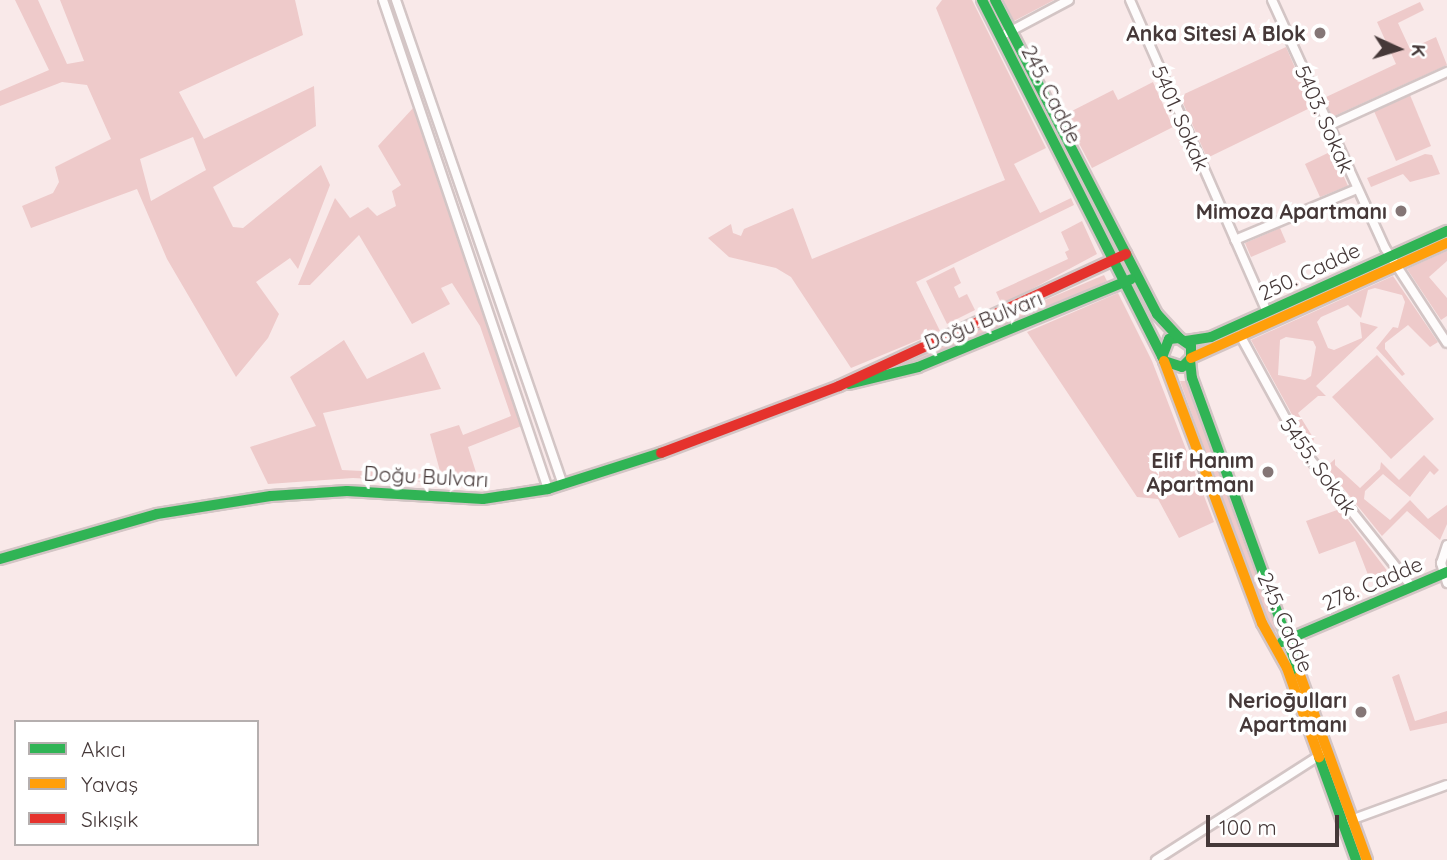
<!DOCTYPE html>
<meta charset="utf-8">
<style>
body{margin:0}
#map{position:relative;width:1447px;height:860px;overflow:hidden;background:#f9e9e9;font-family:Quicksand,sans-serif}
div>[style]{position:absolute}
.green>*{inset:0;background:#eecaca}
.roads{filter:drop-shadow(2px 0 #d3c5c5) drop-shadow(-2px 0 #d3c5c5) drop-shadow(0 2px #d3c5c5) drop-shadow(0 -2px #d3c5c5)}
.street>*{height:8px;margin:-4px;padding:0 4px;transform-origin:4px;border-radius:4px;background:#fefcfc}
.fast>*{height:10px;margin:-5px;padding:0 5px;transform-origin:5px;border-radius:5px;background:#30b455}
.slow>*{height:10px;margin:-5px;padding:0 5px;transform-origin:5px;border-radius:5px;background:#ff9f0a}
.jam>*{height:10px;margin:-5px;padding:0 5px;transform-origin:5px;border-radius:5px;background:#e5322d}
.dots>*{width:19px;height:19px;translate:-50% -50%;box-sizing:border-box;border:4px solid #fff;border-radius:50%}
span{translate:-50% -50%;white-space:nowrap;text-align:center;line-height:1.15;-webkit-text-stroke:7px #fff;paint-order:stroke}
.poi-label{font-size:21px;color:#453838;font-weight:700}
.right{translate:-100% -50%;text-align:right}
.street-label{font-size:21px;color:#453838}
.legend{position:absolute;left:14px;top:720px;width:245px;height:126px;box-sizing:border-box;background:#fff;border:2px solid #b5afaf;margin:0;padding:9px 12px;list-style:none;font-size:21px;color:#453838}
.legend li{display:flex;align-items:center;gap:14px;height:35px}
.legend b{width:35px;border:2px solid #b5afaf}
.north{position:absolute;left:1363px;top:14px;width:70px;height:70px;-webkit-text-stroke:5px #fff;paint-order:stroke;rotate:94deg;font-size:19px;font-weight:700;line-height:28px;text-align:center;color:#453838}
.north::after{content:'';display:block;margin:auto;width:24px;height:32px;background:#453838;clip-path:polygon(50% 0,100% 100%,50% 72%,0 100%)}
.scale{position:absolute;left:1206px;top:815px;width:133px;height:32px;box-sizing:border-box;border:4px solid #453838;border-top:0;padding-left:9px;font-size:21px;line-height:24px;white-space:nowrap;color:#453838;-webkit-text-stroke:5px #fff;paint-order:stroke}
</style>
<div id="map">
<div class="green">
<i style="clip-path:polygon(evenodd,15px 0,38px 0,67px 64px,84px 61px,60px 0,295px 0,303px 35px,179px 92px,204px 139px,314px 86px,316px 126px,213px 187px,233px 227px,243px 228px,321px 165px,330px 185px,298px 269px,290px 258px,256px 282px,279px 314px,268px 338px,236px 377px,167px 259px,137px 189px,31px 228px,22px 206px,53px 193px,59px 182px,55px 167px,111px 139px,87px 85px,62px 82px,0 106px,0 91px,49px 70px,15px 0,193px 137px,206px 170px,151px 201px,140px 159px,193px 137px)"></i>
<i style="clip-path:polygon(942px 0,972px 0,1046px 148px,1014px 164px,1040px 213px,1071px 198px,1074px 205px,916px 282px,940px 331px,851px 368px,791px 277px,776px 268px,729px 257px,708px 238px,731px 224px,733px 233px,741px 236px,744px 229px,793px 208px,812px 259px,1005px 180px,936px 8px)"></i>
<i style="clip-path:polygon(1003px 0,1054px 0,1014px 21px)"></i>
<i style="clip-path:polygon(1420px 2px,1424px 10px,1398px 23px,1410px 49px,1436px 37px,1447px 65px,1332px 117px,1324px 98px,1396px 64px,1377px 22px)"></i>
<i style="clip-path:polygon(1286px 47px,1312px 107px,1207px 158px,1180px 96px)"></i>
<i style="clip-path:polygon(1153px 82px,1173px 127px,1092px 168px,1064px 115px,1113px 90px,1118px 100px)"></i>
<i style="clip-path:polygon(1410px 95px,1431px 146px,1396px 161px,1374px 111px)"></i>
<i style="clip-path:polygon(414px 107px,524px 425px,468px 447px,480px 485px,353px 478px,268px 484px,250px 447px,316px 426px,290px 377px,344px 340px,367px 379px,424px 352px,441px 389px,323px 413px,342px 470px,441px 475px,430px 434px,459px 425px,463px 435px,511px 416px,480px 326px,452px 283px,441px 288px,450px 304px,412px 324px,359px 235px,310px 285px,298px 285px,335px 198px,350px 218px,368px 207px,377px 216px,396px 206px,392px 191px,401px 185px,378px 146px)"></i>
<i style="clip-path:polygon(1332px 151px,1348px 186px,1320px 197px,1305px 164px)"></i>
<i style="clip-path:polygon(1425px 154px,1432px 155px,1440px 174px,1410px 182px,1403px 174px,1371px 187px,1367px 178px)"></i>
<i style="clip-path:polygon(1082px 221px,1097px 254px,1002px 305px,996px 292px,1068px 259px,1065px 252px,1069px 250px,1061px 232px)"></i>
<i style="clip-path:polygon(1280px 228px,1286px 242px,1251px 257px,1245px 243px)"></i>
<i style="clip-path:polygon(1447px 251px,1447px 261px,1429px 277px,1447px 298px,1447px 316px,1441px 320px,1407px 269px)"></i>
<i style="clip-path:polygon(954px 267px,961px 283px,954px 287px,959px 298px,967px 294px,975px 310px,947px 324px,926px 281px)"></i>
<i style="clip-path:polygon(1104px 275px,1107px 281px,1042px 311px,900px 368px,888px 372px,886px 368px)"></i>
<i style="clip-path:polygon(evenodd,1393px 276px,1438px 342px,1430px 347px,1408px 325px,1385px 343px,1385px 349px,1405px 374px,1402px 376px,1376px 348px,1393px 327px,1398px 328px,1405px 302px,1402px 295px,1375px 288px,1368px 290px,1361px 318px,1348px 305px,1321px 317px,1317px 322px,1328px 348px,1334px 350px,1362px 338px,1360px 322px,1378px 327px,1316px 386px,1326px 396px,1318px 396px,1298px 413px,1314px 439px,1310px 447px,1251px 340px,1393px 276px,1286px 337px,1313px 341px,1316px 347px,1311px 376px,1305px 380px,1278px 375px,1280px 340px,1286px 337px)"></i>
<i style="clip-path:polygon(1118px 293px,1152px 361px,1214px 522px,1179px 538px,1158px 499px,1137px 497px,1027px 332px)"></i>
<i style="clip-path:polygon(1377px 355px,1434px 419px,1391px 459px,1332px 397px)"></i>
<i style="clip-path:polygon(1180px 381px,1186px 381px,1276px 631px,1269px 630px)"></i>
<i style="clip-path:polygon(1424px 455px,1439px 470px,1434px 475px,1430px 471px,1410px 497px,1383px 474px,1365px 491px,1364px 499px,1390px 520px,1410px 500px,1428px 519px,1447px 505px,1447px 524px,1440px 540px,1407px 511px,1382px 536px,1326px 467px,1335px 459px,1335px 465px,1360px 488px,1380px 469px,1381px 462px,1399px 480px)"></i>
<i style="clip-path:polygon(1340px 509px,1349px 521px,1395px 581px,1380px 587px,1376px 578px,1370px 580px,1355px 541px,1319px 554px,1306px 521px)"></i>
<i style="clip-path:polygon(1399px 674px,1415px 721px,1447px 711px,1447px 723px,1410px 731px,1392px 677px)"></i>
</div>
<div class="roads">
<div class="street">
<i style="left:383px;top:0;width:516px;rotate:71.35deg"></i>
<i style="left:396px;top:0;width:513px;rotate:71deg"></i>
<i style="left:1130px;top:0;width:341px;rotate:66.3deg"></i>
<i style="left:1272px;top:0;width:273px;rotate:65.5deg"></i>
<i style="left:1385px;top:248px;width:113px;rotate:56.9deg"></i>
<i style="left:1007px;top:33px;width:70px;rotate:-28deg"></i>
<i style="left:1328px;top:126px;width:131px;rotate:-24.4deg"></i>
<i style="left:1235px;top:240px;width:132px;rotate:-22.7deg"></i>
<i style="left:1240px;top:335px;width:131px;rotate:61.3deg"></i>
<i style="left:1303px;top:450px;width:175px;rotate:51.5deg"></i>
<i style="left:1447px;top:545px;width:19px;rotate:108deg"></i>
<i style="left:1441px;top:563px;width:21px;rotate:73deg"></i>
<i style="left:1348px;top:821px;width:105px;rotate:-20deg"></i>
<i style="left:1156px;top:860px;width:198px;rotate:-32.6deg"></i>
</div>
<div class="fast">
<i style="left:982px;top:0;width:404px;rotate:63.2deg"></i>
<i style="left:1164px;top:361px;width:19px;rotate:18deg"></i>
<i style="left:1182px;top:367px;width:13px;rotate:-45deg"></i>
<i style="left:1191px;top:358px;width:12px;rotate:-90deg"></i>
<i style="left:1191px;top:346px;width:14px;rotate:-146deg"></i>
<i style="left:1179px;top:338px;width:10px;rotate:174deg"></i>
<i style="left:1169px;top:339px;width:19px;rotate:111deg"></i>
<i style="left:995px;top:0;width:353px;rotate:62.7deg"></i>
<i style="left:1157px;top:314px;width:33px;rotate:47deg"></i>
<i style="left:1186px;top:341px;width:25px;rotate:-9deg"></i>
<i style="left:1211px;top:337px;width:259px;rotate:-24.2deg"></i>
<i style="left:1190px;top:360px;width:18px;rotate:84deg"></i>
<i style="left:1192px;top:378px;width:316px;rotate:70deg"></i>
<i style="left:849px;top:384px;width:71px;rotate:-13.8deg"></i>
<i style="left:918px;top:367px;width:230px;rotate:-22.4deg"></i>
<i style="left:0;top:559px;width:163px;rotate:-16deg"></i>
<i style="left:157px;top:514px;width:115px;rotate:-9deg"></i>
<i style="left:271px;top:496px;width:76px;rotate:-3.8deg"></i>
<i style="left:347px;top:491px;width:136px;rotate:3.4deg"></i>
<i style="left:483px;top:499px;width:66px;rotate:-8.7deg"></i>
<i style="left:548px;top:489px;width:119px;rotate:-17.7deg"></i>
<i style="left:1282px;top:642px;width:179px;rotate:-23deg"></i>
<i style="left:1319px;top:757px;width:109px;rotate:70.2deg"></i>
</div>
<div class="slow">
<i style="left:1191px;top:358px;width:281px;rotate:-24.2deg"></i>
<i style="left:1164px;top:361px;width:280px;rotate:69.5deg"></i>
<i style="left:1262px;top:623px;width:51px;rotate:60.9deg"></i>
<i style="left:1287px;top:668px;width:95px;rotate:70.2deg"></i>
<i style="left:1300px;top:675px;width:197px;rotate:70.1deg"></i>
</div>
<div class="jam">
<i style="left:661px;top:453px;width:190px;rotate:-20.6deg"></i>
<i style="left:839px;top:386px;width:316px;rotate:-24.7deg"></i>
</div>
</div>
<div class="dots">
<i style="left:1320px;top:33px;background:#847676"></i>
<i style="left:1401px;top:211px;background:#847676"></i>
<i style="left:1268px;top:472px;background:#847676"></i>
<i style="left:1361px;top:712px;background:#847676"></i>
</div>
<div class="poi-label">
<span class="right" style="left:1306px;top:33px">Anka Sitesi A Blok</span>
<span class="right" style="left:1387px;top:211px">Mimoza Apartmanı</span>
<span class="right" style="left:1254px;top:472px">Elif Hanım<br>Apartmanı</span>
<span class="right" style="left:1347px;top:712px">Nerioğulları<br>Apartmanı</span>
</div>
<div class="street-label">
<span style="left:1052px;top:94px;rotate:63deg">245. Cadde</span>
<span style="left:1181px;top:118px;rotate:66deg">5401. Sokak</span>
<span style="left:1325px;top:119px;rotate:66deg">5403. Sokak</span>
<span style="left:1309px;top:271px;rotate:-25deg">250. Cadde</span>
<span style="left:983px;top:320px;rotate:-22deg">Doğu Bulvarı</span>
<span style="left:1319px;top:466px;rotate:54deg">5455. Sokak</span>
<span style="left:426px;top:476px;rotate:3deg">Doğu Bulvarı</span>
<span style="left:1372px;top:583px;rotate:-23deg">278. Cadde</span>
<span style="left:1286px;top:622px;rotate:66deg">245. Cadde</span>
</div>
<ul class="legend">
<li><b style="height:9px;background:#30b455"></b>Akıcı</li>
<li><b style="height:9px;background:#ff9f0a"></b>Yavaş</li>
<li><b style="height:9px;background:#e5322d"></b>Sıkışık</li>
</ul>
<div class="north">K</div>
<div class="scale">100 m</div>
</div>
